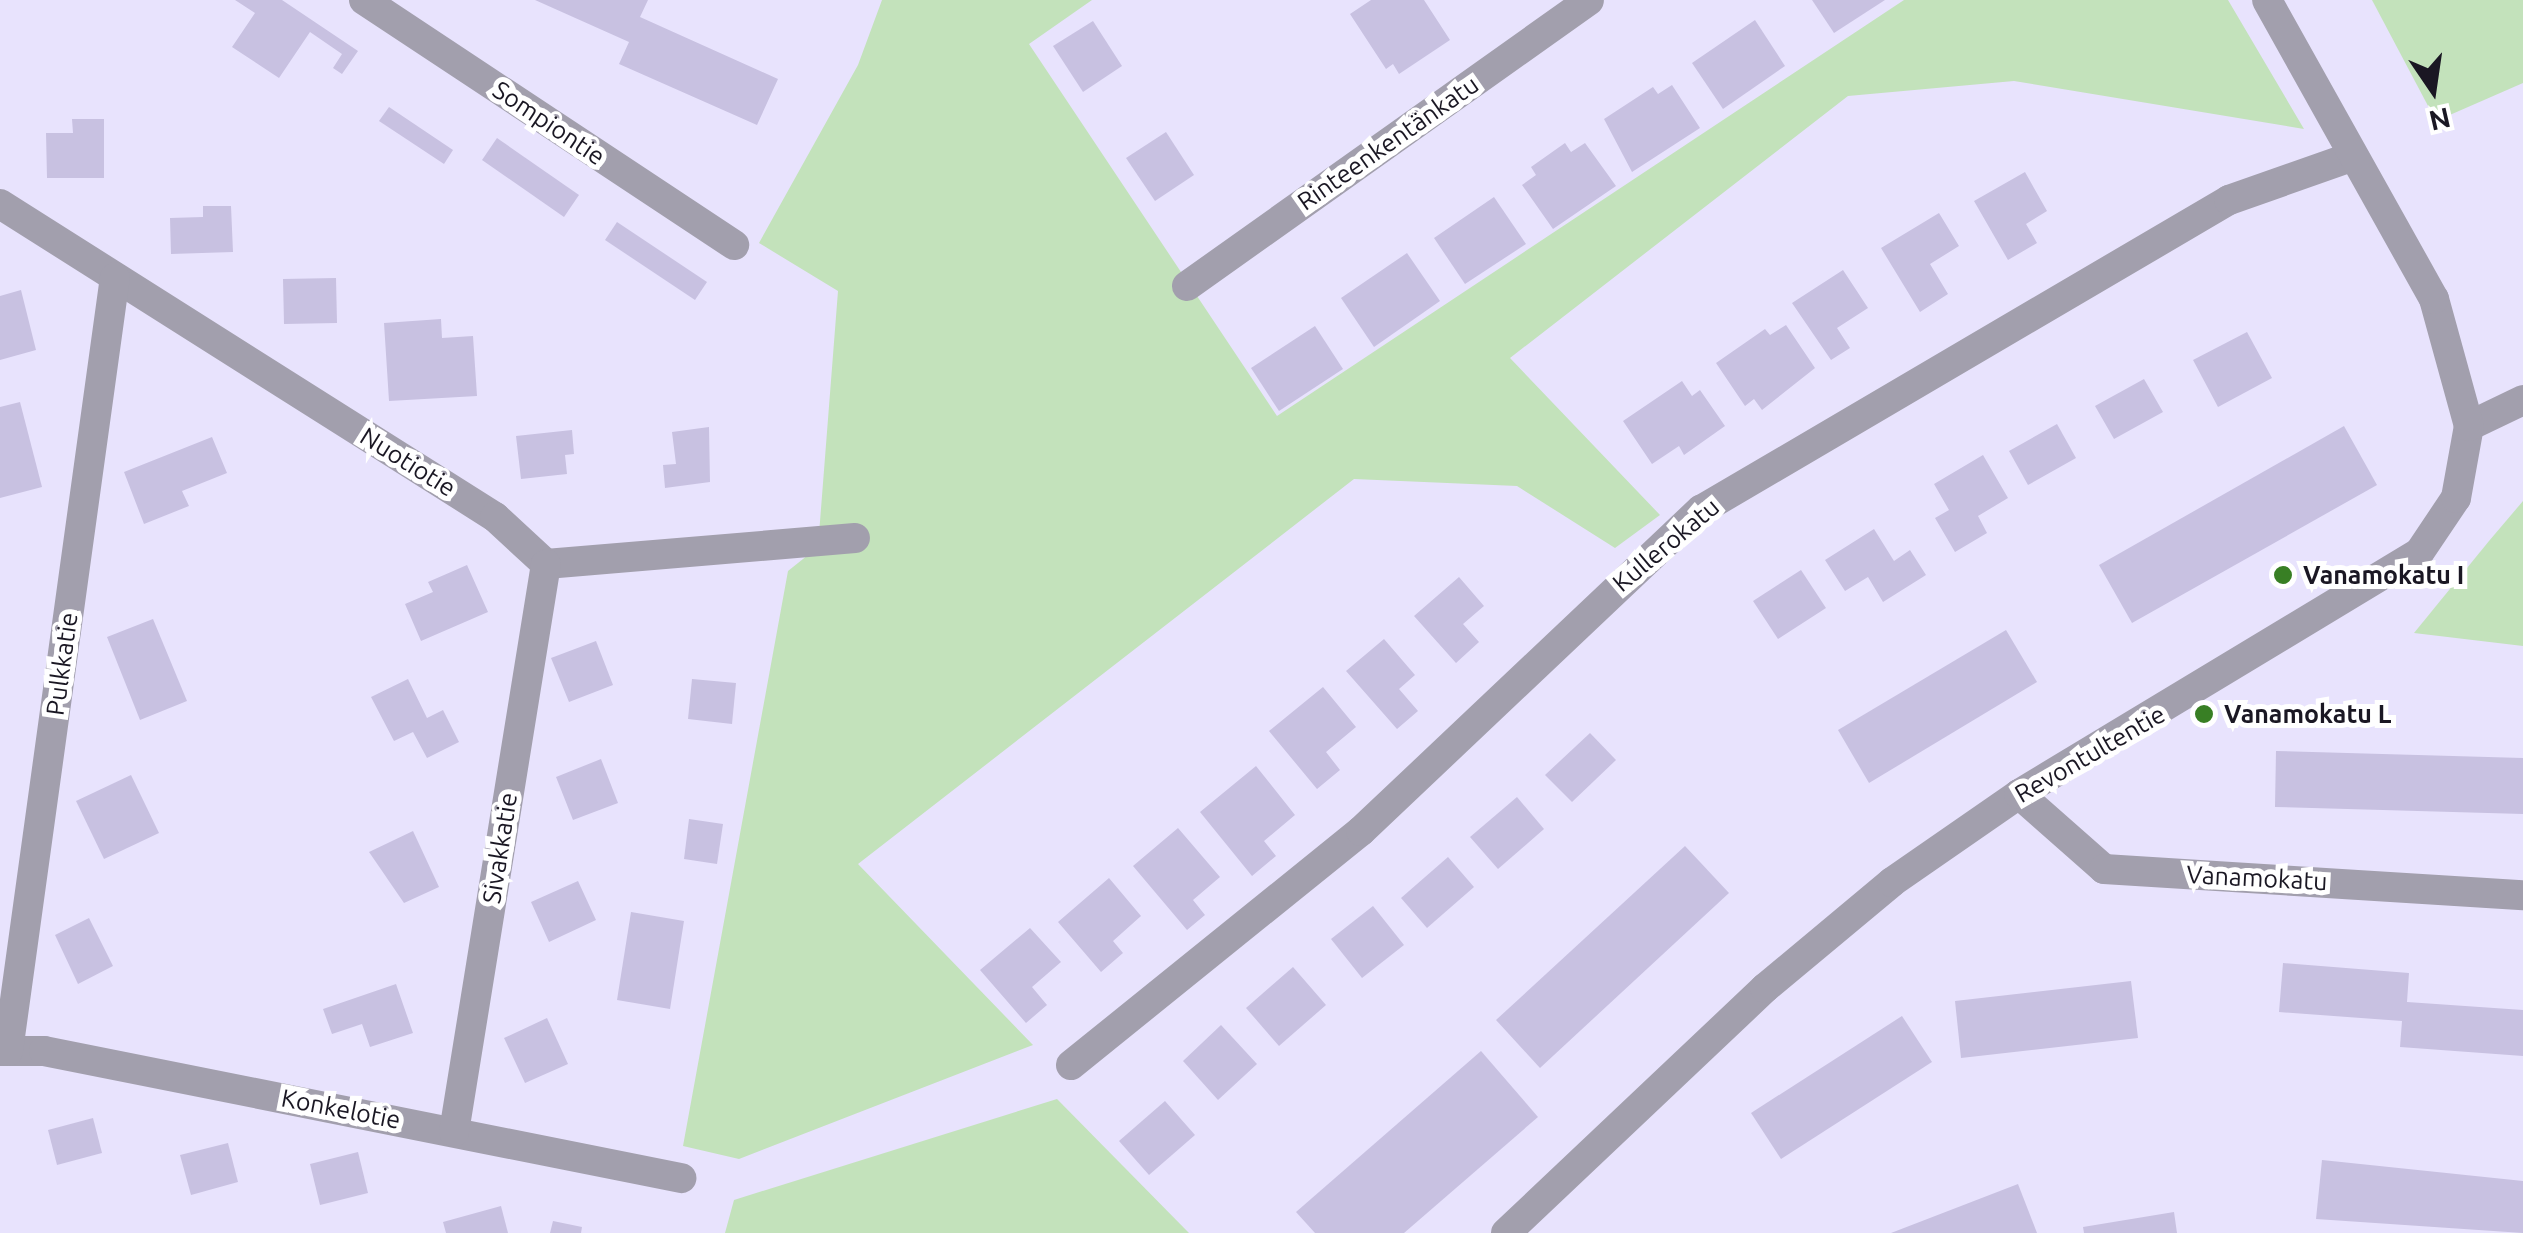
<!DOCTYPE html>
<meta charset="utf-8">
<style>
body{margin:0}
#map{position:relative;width:2523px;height:1233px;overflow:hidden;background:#e8e3fd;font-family:Ubuntu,sans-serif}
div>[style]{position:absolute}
.green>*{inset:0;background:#c3e2bb}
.building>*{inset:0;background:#c8c1e1}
.minor>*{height:30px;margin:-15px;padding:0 15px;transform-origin:15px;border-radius:15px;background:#a29fad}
.tertiary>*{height:30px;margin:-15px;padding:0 15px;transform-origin:15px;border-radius:15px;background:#a29fad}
.dots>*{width:28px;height:28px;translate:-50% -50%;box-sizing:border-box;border:5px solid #fff;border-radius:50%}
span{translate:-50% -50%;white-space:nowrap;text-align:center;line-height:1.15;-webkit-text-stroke:10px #fff;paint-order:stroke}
.street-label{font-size:25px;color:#1a1723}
.poi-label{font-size:25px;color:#1a1723;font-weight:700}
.left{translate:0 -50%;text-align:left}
.north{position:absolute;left:2383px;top:40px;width:100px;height:100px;-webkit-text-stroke:8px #fff;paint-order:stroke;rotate:167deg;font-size:28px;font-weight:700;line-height:40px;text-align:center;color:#1a1723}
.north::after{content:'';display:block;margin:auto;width:35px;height:45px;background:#1a1723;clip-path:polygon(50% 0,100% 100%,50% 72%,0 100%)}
</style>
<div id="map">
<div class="green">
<i style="clip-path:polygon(882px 0,1092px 0,1029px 44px,1277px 416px,1904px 0,2228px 0,2304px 129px,2014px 81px,1848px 96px,1510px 358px,1660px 515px,1615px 548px,1517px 486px,1354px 479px,858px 864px,1033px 1045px,739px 1159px,683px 1146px,788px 571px,818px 547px,838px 291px,759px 243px,858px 65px)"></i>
<i style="clip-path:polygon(2372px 0,2523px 0,2523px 83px,2436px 121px)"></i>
<i style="clip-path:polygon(2523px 501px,2523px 646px,2414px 633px,2489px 541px)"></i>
<i style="clip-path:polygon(1057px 1099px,1189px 1233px,725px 1233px,734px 1200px)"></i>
</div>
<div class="building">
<i style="clip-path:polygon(235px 0,282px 0,358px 51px,342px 74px,333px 68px,342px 54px,310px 32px,279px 78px,232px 47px,255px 13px)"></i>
<i style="clip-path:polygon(535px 0,648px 0,640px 17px,778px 79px,757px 125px,619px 64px,629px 42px)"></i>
<i style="clip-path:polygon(1371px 0,1424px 0,1450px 40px,1399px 74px,1393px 64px,1386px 69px,1350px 14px)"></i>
<i style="clip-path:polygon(1812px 0,1885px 0,1834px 33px)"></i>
<i style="clip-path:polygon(1755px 20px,1785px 66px,1723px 109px,1692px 63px)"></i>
<i style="clip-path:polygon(1093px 21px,1122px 66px,1083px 92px,1053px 46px)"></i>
<i style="clip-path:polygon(1672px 85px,1700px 128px,1632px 172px,1604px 119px,1653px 87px,1658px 94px)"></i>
<i style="clip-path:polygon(389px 107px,453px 150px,444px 164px,379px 121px)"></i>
<i style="clip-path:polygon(72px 119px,104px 119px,104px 178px,47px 178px,46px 133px,73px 133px)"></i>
<i style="clip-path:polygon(1166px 132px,1194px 175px,1155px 201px,1126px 158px)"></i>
<i style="clip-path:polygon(497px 138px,579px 195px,564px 217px,482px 160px)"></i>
<i style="clip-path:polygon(1565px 143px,1571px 152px,1585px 143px,1616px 186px,1553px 229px,1522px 185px,1536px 175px,1531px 167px)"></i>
<i style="clip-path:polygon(2025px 172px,2047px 211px,2026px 224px,2037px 243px,2008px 260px,1974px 201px)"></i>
<i style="clip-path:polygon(1494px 197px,1526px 244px,1465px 284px,1434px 238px)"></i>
<i style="clip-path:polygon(203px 206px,231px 206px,233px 252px,171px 254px,170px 218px,203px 217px)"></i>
<i style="clip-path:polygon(1939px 213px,1959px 246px,1930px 264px,1948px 294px,1920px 312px,1881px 248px)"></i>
<i style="clip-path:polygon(617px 222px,707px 282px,695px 300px,605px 240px)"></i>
<i style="clip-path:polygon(1407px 253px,1440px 301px,1374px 347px,1341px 298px)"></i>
<i style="clip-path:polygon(1843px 270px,1868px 308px,1837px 328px,1850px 348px,1831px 360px,1792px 303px)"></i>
<i style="clip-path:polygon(336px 278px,337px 323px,284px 324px,283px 279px)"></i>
<i style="clip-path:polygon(21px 290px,36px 350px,0 360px,0 296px)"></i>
<i style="clip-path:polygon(441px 319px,442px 338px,473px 336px,477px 396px,389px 401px,384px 323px)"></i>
<i style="clip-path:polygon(1786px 325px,1815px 368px,1762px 410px,1754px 399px,1745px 406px,1716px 363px,1765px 329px,1770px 335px)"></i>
<i style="clip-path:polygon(1315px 326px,1343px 369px,1279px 411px,1251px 368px)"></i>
<i style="clip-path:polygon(2247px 332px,2272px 378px,2218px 407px,2193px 360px)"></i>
<i style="clip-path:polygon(2144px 379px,2163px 412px,2114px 439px,2095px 406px)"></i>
<i style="clip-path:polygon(1682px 381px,1692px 396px,1700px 390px,1725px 426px,1684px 455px,1679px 446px,1652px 464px,1623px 421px)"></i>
<i style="clip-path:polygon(20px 402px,42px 487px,0 498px,0 407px)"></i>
<i style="clip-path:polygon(2057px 424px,2076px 458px,2028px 485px,2009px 451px)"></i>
<i style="clip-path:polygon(2344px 426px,2377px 485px,2132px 623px,2099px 565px)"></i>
<i style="clip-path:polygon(709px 427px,710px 482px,665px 488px,663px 465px,676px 464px,672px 432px)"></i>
<i style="clip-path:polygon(572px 430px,574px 454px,565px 455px,567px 474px,521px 479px,516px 436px)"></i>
<i style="clip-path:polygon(212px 437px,227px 473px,182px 491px,189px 506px,144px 524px,124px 472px)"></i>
<i style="clip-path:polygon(1983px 455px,2008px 498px,1978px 516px,1987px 533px,1955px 552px,1935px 518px,1949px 510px,1934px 484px)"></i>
<i style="clip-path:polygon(1874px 529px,1894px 561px,1910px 550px,1926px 575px,1883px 602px,1868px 577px,1845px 591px,1825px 560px)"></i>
<i style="clip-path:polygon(467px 565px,488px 612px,421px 641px,405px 604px,433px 592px,428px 582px)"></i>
<i style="clip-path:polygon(1801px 570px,1826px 608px,1778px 639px,1753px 601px)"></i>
<i style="clip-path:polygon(1459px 577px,1484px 606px,1463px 624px,1479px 642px,1456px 663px,1414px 616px)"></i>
<i style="clip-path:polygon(153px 619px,187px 701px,140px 720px,107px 637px)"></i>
<i style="clip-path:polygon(2006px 630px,2037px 682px,1869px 783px,1838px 730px)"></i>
<i style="clip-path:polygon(1384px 639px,1415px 675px,1399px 689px,1418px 711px,1397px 729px,1346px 671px)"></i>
<i style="clip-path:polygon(596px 641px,613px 685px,569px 702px,551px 658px)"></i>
<i style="clip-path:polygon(408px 679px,427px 718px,443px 710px,459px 742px,427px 758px,413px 732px,394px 741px,371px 697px)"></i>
<i style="clip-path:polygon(692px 679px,736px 683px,732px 724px,688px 719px)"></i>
<i style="clip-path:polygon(1323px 687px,1356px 727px,1326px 752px,1340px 770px,1317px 789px,1269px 731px)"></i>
<i style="clip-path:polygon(1590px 733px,1616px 760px,1572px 802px,1545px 775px)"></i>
<i style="clip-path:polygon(2276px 751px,2523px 758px,2523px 814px,2275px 807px)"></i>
<i style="clip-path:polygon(601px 759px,618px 803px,573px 820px,556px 777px)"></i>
<i style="clip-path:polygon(1256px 766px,1295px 815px,1264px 841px,1276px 856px,1252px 876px,1200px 812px)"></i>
<i style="clip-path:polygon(131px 775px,159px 833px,104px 859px,76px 801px)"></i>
<i style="clip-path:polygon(1517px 797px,1544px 829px,1498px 869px,1470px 837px)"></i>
<i style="clip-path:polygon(689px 819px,723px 824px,717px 864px,684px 859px)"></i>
<i style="clip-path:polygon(1178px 828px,1220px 877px,1193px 900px,1205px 915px,1187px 930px,1133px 866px)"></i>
<i style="clip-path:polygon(413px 831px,439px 887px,404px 903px,369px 852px)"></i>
<i style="clip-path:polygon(1685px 846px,1729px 893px,1540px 1068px,1496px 1020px)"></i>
<i style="clip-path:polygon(1448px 857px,1474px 887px,1427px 928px,1401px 898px)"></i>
<i style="clip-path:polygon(1109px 878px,1141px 916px,1113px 941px,1123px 953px,1101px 972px,1058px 922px)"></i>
<i style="clip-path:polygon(578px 881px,596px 920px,549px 942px,531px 902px)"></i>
<i style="clip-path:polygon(1373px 906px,1404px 945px,1362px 978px,1331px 939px)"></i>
<i style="clip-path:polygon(631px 912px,684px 921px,670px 1009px,617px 1000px)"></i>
<i style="clip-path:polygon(89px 918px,113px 966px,78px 984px,55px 935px)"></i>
<i style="clip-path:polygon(1030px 928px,1061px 962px,1032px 987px,1047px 1005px,1026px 1023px,980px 970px)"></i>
<i style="clip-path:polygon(2283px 963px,2409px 973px,2407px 1002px,2523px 1010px,2523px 1056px,2400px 1047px,2402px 1021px,2279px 1012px)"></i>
<i style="clip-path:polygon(1293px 967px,1326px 1005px,1279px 1046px,1246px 1008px)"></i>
<i style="clip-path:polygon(2131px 981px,2138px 1038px,1961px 1058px,1955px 1001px)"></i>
<i style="clip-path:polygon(396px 984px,413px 1033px,370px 1047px,362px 1024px,332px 1034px,323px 1009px)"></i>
<i style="clip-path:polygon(1902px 1016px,1932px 1062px,1781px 1159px,1751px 1113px)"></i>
<i style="clip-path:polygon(547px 1018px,568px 1064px,525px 1083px,504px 1038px)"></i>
<i style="clip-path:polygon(1221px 1025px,1257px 1064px,1218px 1100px,1183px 1061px)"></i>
<i style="clip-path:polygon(1481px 1051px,1538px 1117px,1404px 1233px,1315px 1233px,1296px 1212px)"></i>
<i style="clip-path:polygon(1165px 1101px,1195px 1135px,1149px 1175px,1119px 1141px)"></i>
<i style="clip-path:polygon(93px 1118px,102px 1153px,57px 1165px,48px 1130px)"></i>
<i style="clip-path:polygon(228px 1143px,238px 1182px,191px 1195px,180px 1155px)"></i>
<i style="clip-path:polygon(358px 1152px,368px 1193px,320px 1205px,310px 1164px)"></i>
<i style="clip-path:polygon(2322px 1160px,2523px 1181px,2523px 1233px,2316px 1219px)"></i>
<i style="clip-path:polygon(2018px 1184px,2037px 1233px,1891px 1233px)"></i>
<i style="clip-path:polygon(501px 1206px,508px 1233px,446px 1233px,443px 1222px)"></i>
<i style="clip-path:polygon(2174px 1212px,2177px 1233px,2084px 1233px,2083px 1227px)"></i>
<i style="clip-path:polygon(553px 1221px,582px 1227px,581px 1233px,550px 1233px)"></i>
</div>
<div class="minor">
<i style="left:364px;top:0;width:444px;rotate:33.5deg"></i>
<i style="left:0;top:204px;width:586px;rotate:32.31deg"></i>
<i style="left:495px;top:517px;width:69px;rotate:42.7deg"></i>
<i style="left:546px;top:564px;width:310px;rotate:-4.8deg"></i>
<i style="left:1187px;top:286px;width:493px;rotate:-35.4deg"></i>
<i style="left:2469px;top:426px;width:60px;rotate:-25.7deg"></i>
<i style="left:2019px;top:794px;width:113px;rotate:41.4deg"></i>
<i style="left:2104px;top:869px;width:420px;rotate:3.6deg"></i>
<i style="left:0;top:1051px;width:44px"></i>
<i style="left:44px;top:1051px;width:650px;rotate:11.28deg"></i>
<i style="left:8px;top:1051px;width:781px;rotate:-82.13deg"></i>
<i style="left:1071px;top:1065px;width:373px;rotate:-38.9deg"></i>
<i style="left:1361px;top:831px;width:468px;rotate:-43.4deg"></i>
<i style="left:1701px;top:510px;width:612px;rotate:-30.42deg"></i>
<i style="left:2229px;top:200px;width:129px;rotate:-19.4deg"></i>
<i style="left:454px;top:1132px;width:575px;rotate:-80.8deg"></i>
</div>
<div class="tertiary">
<i style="left:1506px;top:1233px;width:357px;rotate:-43.4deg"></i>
<i style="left:1765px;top:988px;width:165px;rotate:-39.8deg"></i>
<i style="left:1892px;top:882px;width:155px;rotate:-34.7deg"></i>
<i style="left:2019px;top:794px;width:467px;rotate:-31.1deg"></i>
<i style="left:2419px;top:553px;width:66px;rotate:-56.1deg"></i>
<i style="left:2456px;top:498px;width:73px;rotate:-79.8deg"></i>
<i style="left:2469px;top:426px;width:132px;rotate:-105.4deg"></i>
<i style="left:2434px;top:299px;width:342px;rotate:-119.2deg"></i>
</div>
<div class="dots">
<i style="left:2283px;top:575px;background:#387f24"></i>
<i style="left:2204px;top:714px;background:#387f24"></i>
</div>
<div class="street-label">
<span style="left:549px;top:123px;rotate:34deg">Sompiontie</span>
<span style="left:1388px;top:143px;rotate:-35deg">Rinteenkentänkatu</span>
<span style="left:408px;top:462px;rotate:32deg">Nuotiotie</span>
<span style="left:1666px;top:545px;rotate:-40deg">Kullerokatu</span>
<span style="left:62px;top:664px;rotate:-82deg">Pulkkatie</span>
<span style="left:2090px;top:754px;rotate:-30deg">Revontultentie</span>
<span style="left:500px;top:848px;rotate:-81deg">Sivakkatie</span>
<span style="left:2257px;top:878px;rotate:3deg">Vanamokatu</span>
<span style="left:341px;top:1109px;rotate:11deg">Konkelotie</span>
</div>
<div class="poi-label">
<span class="left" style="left:2303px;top:575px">Vanamokatu I</span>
<span class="left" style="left:2224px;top:714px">Vanamokatu L</span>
</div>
<div class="north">N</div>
</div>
